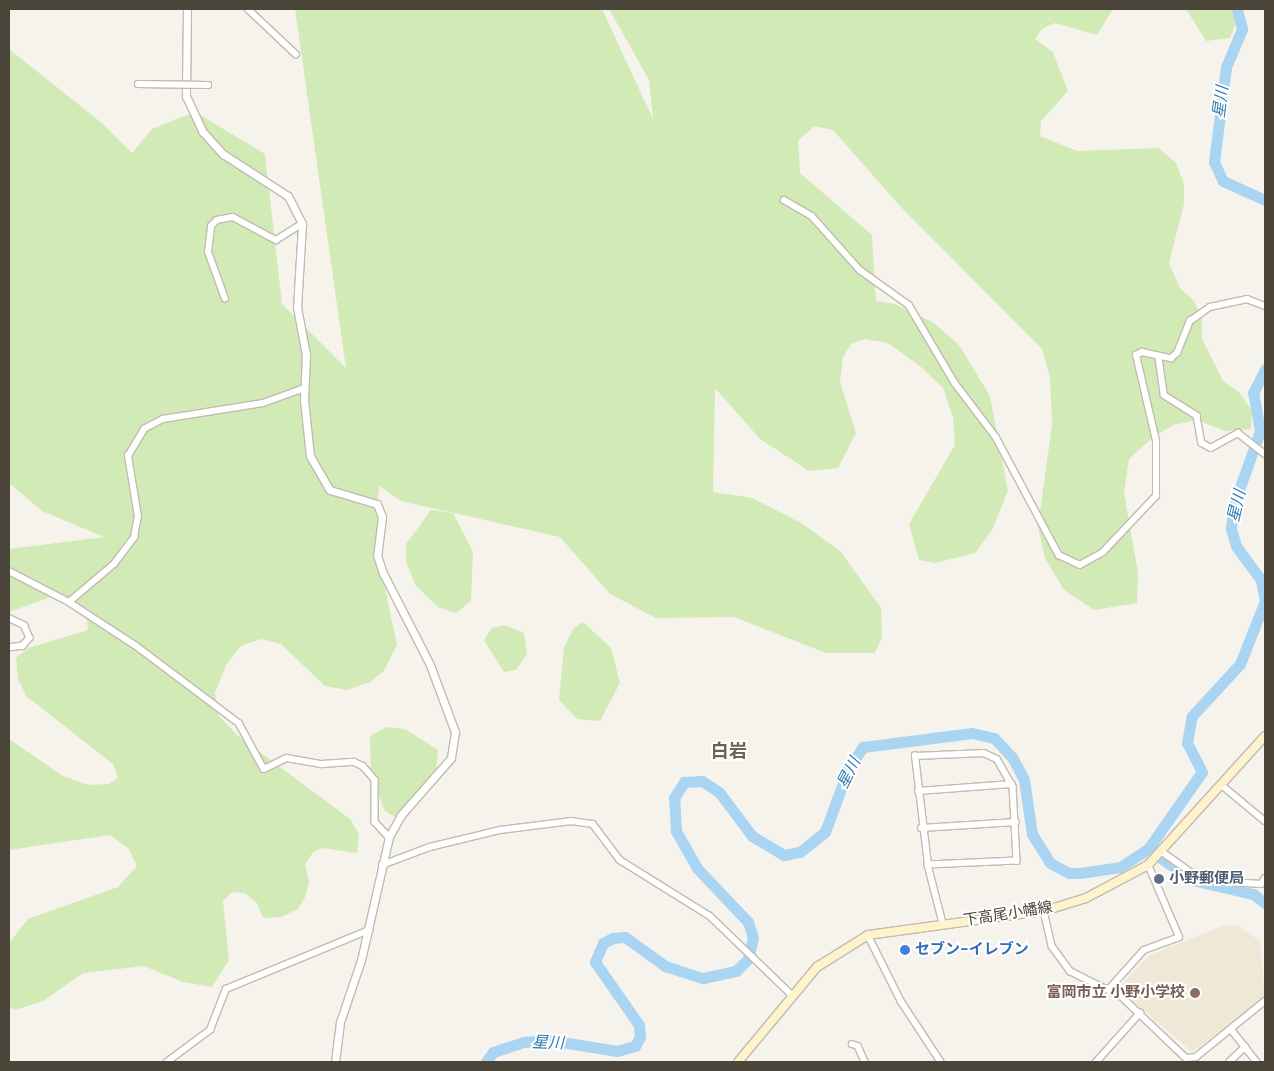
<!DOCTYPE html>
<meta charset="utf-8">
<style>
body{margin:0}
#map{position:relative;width:1274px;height:1071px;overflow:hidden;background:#f6f3ec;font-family:"DM Sans","Noto Sans JP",sans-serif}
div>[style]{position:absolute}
.education>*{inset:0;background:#efe8d6}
.green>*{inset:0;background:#d2eab5}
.river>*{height:11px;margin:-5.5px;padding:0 5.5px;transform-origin:5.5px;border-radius:5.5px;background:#a9d4f2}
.roads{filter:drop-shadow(1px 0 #c2bbae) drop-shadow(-1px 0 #c2bbae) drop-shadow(0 1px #c2bbae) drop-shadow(0 -1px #c2bbae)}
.minor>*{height:5.5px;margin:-2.75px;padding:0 2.75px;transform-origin:2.75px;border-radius:2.75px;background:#fff}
.tertiary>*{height:7px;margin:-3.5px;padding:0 3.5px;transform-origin:3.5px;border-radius:3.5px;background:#fff}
.secondary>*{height:8px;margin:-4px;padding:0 4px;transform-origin:4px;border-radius:4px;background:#fff3cd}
.bridges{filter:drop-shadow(1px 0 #c2bbae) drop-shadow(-1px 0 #c2bbae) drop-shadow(0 1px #c2bbae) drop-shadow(0 -1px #c2bbae)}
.minor-bridge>*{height:5.5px;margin:-2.75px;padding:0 2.75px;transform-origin:2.75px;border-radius:2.75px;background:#fff}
.dots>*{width:14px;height:14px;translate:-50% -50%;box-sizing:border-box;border:2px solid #fff;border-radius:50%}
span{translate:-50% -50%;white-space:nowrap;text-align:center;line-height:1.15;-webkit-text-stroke:4px #fff;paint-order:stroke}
.service-label{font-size:15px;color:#4e5e75;font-weight:700}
.left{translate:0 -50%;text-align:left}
.street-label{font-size:15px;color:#4b4439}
.shop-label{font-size:15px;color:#366cbe;font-weight:700}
.education-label{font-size:15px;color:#785e54;font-weight:700}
.right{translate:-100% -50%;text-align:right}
.water-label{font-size:16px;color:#2e7ab2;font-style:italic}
.quarter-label{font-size:18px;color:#6e6250;font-weight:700}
.frame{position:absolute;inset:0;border:10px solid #4b4439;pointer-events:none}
</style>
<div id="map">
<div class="education">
<i style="clip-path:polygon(1225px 925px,1238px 926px,1260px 941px,1265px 998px,1192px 1052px,1118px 988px,1150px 955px)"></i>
</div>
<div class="green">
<i style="clip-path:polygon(295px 9px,602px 9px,653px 119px,649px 80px,609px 9px,1113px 9px,1097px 35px,1055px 23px,1042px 29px,1035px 39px,1053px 52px,1068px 91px,1041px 121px,1040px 136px,1077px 151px,1158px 148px,1176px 163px,1184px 184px,1184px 204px,1169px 263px,1180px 288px,1194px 301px,1202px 317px,1202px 339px,1223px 381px,1239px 392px,1252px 411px,1251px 429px,1225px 431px,1197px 420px,1173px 425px,1152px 438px,1129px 459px,1124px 492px,1138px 573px,1137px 603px,1094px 610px,1064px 590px,1045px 558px,1038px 527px,1052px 424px,1050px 377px,1042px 349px,899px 205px,833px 130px,814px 126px,798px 141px,800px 173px,872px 235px,876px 301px,895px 304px,934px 323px,959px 345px,990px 396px,1008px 491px,992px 530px,975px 553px,935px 563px,919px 560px,909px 524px,955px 445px,953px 417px,943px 388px,921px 367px,888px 343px,864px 339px,851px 344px,843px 357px,840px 382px,856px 433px,838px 468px,809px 471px,780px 452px,760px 439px,715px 388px,713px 492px,752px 498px,803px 524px,841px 552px,881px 608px,882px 637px,875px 653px,826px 653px,734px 617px,656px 618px,610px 594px,560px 537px,401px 501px,379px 486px,376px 546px,397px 645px,384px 671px,370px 682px,347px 690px,325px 686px,281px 644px,261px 639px,241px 646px,226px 665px,215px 693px,219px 716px,237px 735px,350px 819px,359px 834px,357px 853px,322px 848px,313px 852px,305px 865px,309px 882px,305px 897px,298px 909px,281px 917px,263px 918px,257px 903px,245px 893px,232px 892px,223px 901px,229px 960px,212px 987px,183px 982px,144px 966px,83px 973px,43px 1001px,15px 1010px,9px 1006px,9px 943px,28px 919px,118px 887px,137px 866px,129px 849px,110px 835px,9px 850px,9px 739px,63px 776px,88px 785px,109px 784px,118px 778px,113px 764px,26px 696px,18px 679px,16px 658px,28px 648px,88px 630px,86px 615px,51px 597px,9px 612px,9px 549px,104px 537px,42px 511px,9px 483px,9px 49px,103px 124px,132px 153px,152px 129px,195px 112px,265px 154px,282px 304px,346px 368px)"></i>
<i style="clip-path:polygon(1186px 9px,1238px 9px,1239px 17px,1230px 38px,1206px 41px)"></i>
<i style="clip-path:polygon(431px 510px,453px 513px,473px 552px,471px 601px,456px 613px,438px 607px,416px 586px,406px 562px,406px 544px)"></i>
<i style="clip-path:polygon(583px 622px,611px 648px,620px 683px,600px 721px,577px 719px,559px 700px,564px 648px,573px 629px)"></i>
<i style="clip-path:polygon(504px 625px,524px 633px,527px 654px,516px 670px,504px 672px,484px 640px,492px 628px)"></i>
<i style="clip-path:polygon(386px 727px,405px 729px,438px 750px,436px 773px,421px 797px,407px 814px,395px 817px,385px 811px,371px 776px,370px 736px)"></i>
</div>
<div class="river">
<i style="left:1237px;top:9px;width:21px;rotate:76deg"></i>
<i style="left:1242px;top:29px;width:41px;rotate:112.8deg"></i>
<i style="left:1226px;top:67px;width:96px;rotate:97.2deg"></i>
<i style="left:1214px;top:162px;width:21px;rotate:65deg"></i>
<i style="left:1223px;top:181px;width:46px;rotate:24.3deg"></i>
<i style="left:1148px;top:849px;width:54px;rotate:35.2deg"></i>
<i style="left:1192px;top:880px;width:63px;rotate:12.9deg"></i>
<i style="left:1253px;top:894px;width:15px;rotate:37deg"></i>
<i style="left:486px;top:1062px;width:12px;rotate:-55deg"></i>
<i style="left:493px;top:1052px;width:32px;rotate:-18deg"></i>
<i style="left:523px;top:1042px;width:26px;rotate:-4deg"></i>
<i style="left:549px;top:1040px;width:69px;rotate:9.2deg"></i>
<i style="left:617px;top:1051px;width:19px;rotate:-16deg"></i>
<i style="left:635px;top:1046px;width:10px;rotate:-61deg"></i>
<i style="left:640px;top:1037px;width:12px;rotate:-95deg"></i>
<i style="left:639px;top:1025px;width:77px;rotate:-124.9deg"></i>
<i style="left:595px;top:962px;width:21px;rotate:-67deg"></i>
<i style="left:603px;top:943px;width:11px;rotate:-27deg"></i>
<i style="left:613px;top:938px;width:12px;rotate:-5deg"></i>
<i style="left:625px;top:937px;width:49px;rotate:35.9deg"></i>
<i style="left:665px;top:966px;width:40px;rotate:18deg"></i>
<i style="left:703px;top:978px;width:34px;rotate:-12deg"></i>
<i style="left:736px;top:971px;width:17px;rotate:-45deg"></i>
<i style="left:748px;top:959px;width:22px;rotate:-77deg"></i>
<i style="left:753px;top:938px;width:17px;rotate:-107deg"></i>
<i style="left:748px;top:922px;width:74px;rotate:-133.4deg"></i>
<i style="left:697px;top:868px;width:43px;rotate:-119.6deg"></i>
<i style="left:676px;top:831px;width:33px;rotate:-93deg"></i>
<i style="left:674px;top:798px;width:19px;rotate:-58deg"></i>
<i style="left:684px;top:782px;width:18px;rotate:-3deg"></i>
<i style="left:702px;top:781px;width:20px;rotate:33deg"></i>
<i style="left:719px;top:792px;width:55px;rotate:53.1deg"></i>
<i style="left:752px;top:836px;width:37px;rotate:31deg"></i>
<i style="left:784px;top:855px;width:16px;rotate:-11deg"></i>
<i style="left:800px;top:852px;width:32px;rotate:-39deg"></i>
<i style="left:825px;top:832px;width:67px;rotate:-69.9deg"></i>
<i style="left:848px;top:769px;width:27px;rotate:-56deg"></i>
<i style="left:863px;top:747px;width:110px;rotate:-7.3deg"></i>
<i style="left:972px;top:733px;width:23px;rotate:13deg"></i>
<i style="left:994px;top:738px;width:26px;rotate:47deg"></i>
<i style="left:1012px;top:757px;width:26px;rotate:62deg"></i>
<i style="left:1024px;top:780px;width:55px;rotate:81.6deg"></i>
<i style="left:1032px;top:834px;width:34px;rotate:58deg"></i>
<i style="left:1050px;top:863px;width:21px;rotate:28deg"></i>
<i style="left:1069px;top:873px;width:11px"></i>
<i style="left:1080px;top:873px;width:40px;rotate:-8.5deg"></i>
<i style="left:1120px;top:867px;width:33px;rotate:-33deg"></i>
<i style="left:1148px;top:849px;width:94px;rotate:-55deg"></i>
<i style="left:1202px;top:772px;width:33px;rotate:-117deg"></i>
<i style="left:1187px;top:743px;width:27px;rotate:-80deg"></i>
<i style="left:1192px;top:716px;width:71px;rotate:-47.3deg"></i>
<i style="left:1240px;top:664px;width:68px;rotate:-68.4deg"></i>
<i style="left:1265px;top:601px;width:21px;rotate:-101deg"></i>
<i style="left:1261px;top:580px;width:42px;rotate:-126.3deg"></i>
<i style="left:1236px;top:546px;width:19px;rotate:-106deg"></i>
<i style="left:1231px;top:528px;width:24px;rotate:-83deg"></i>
<i style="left:1234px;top:504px;width:77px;rotate:-70.4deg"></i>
<i style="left:1260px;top:431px;width:39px;rotate:-100deg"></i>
<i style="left:1253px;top:393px;width:27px;rotate:-63deg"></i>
</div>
<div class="roads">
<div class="minor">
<i style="left:248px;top:9px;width:66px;rotate:43.2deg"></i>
<i style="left:784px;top:200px;width:32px;rotate:30deg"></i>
<i style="left:812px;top:216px;width:72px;rotate:48.4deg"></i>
<i style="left:860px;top:270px;width:60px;rotate:35.5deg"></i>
<i style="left:909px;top:305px;width:91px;rotate:59.5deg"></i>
<i style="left:955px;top:383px;width:68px;rotate:52.8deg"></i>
<i style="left:996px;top:437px;width:134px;rotate:61.9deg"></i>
<i style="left:1059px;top:555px;width:23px;rotate:25deg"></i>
<i style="left:1080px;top:565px;width:26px;rotate:-29deg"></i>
<i style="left:1103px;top:552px;width:77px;rotate:-46.6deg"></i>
<i style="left:1156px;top:496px;width:55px;rotate:-90deg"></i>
<i style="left:1156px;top:441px;width:88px;rotate:-103.1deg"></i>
<i style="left:1136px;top:355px;width:7px;rotate:-27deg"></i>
<i style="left:1142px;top:352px;width:30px;rotate:12deg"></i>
<i style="left:1171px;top:358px;width:8px;rotate:-40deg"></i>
<i style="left:1177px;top:353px;width:35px;rotate:-68deg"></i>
<i style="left:1190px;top:321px;width:24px;rotate:-35deg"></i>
<i style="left:1210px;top:307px;width:38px;rotate:-12deg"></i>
<i style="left:1247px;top:299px;width:19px;rotate:21deg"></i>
<i style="left:225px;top:299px;width:50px;rotate:-109.9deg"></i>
<i style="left:208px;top:252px;width:26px;rotate:-83deg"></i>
<i style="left:211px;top:226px;width:8px;rotate:-45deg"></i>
<i style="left:217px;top:220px;width:16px;rotate:-11deg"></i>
<i style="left:233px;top:217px;width:49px;rotate:28.1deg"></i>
<i style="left:276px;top:240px;width:31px;rotate:-32deg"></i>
<i style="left:1159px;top:358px;width:37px;rotate:82deg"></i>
<i style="left:1164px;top:395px;width:39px;rotate:32deg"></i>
<i style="left:1197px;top:416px;width:27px;rotate:80deg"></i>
<i style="left:1202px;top:443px;width:10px;rotate:29deg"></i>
<i style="left:1211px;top:448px;width:31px;rotate:-29deg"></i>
<i style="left:1238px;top:433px;width:34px;rotate:38deg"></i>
<i style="left:9px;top:571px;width:68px;rotate:27.3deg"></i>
<i style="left:69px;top:602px;width:79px;rotate:33.1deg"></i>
<i style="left:135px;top:645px;width:130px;rotate:36.9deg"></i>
<i style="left:239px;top:723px;width:52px;rotate:61.5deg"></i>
<i style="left:264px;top:769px;width:25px;rotate:-26deg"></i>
<i style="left:287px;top:758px;width:36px;rotate:10deg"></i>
<i style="left:322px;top:764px;width:32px;rotate:-4deg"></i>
<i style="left:354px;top:762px;width:10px;rotate:24deg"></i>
<i style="left:363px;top:766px;width:18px;rotate:49deg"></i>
<i style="left:375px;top:780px;width:42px;rotate:90deg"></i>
<i style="left:375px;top:822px;width:21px;rotate:47deg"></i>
<i style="left:69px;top:602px;width:59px;rotate:-40.2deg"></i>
<i style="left:114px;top:564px;width:34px;rotate:-53deg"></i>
<i style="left:134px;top:537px;width:20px;rotate:-79deg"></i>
<i style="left:138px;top:517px;width:62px;rotate:-99.3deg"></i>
<i style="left:128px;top:456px;width:31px;rotate:-59deg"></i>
<i style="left:144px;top:429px;width:21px;rotate:-28deg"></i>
<i style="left:163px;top:419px;width:101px;rotate:-9.1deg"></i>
<i style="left:263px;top:403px;width:45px;rotate:-19.7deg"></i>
<i style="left:9px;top:618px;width:17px;rotate:25deg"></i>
<i style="left:24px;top:625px;width:14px;rotate:65deg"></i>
<i style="left:30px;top:638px;width:11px;rotate:131deg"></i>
<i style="left:23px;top:646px;width:14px;rotate:172deg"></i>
<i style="left:984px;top:753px;width:14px;rotate:25deg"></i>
<i style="left:997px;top:759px;width:32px;rotate:60deg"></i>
<i style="left:1013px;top:787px;width:74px;rotate:86.9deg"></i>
<i style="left:1017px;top:861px;width:89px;rotate:177.4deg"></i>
<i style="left:928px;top:865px;width:110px;rotate:-96.8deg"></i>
<i style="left:915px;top:756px;width:69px;rotate:-2.5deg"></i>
<i style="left:1223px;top:786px;width:55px;rotate:39.8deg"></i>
<i style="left:918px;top:791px;width:94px;rotate:-4.3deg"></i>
<i style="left:921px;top:828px;width:95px;rotate:-3.6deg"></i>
<i style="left:1161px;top:851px;width:50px;rotate:35.3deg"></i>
<i style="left:1202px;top:880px;width:59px;rotate:3.9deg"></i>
<i style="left:1261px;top:884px;width:7px;rotate:-56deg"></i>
<i style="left:382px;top:865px;width:51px;rotate:-20.6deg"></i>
<i style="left:430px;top:847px;width:72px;rotate:-13.7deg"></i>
<i style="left:500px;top:830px;width:72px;rotate:-7.2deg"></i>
<i style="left:571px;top:821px;width:22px;rotate:8deg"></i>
<i style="left:593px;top:824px;width:45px;rotate:53.1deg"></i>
<i style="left:620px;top:860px;width:106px;rotate:31.9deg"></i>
<i style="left:710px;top:916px;width:114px;rotate:43.9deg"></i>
<i style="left:928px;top:865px;width:60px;rotate:75.5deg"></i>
<i style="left:1044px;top:911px;width:36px;rotate:77deg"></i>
<i style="left:1052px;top:946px;width:31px;rotate:54deg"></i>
<i style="left:1070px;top:971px;width:58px;rotate:26.6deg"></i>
<i style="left:1122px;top:997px;width:88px;rotate:43.6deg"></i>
<i style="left:1186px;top:1058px;width:10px;rotate:-6deg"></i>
<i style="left:1196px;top:1057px;width:89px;rotate:-39.1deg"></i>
<i style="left:868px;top:935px;width:74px;rotate:63.4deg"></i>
<i style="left:901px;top:1001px;width:73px;rotate:56.7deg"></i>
<i style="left:1109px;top:989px;width:52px;rotate:-48.1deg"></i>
<i style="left:1144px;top:950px;width:37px;rotate:-20deg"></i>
<i style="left:1179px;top:937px;width:78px;rotate:-113.3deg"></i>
<i style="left:1231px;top:1029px;width:42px;rotate:51.8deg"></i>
<i style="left:852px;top:1044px;width:6px;rotate:18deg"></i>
<i style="left:858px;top:1046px;width:17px;rotate:66deg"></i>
<i style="left:167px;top:1062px;width:54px;rotate:-36.7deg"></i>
<i style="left:210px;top:1030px;width:44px;rotate:-68.7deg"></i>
<i style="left:226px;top:989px;width:155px;rotate:-22.4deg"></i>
<i style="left:1096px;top:1062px;width:66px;rotate:-48.1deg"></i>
<i style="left:1229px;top:1062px;width:22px;rotate:-43deg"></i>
</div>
<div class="tertiary">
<i style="left:187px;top:9px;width:87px;rotate:90.7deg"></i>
<i style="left:186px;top:96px;width:40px;rotate:65deg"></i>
<i style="left:203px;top:132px;width:30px;rotate:48deg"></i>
<i style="left:223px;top:154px;width:77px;rotate:32.9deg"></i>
<i style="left:288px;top:196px;width:31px;rotate:63deg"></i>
<i style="left:302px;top:224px;width:83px;rotate:93.4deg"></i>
<i style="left:297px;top:307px;width:49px;rotate:79.4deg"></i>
<i style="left:306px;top:355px;width:45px;rotate:92.5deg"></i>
<i style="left:304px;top:400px;width:56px;rotate:83.9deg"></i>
<i style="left:310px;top:456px;width:39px;rotate:60deg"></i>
<i style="left:330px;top:490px;width:49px;rotate:16.6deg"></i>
<i style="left:377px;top:504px;width:14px;rotate:69deg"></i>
<i style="left:382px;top:517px;width:38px;rotate:97deg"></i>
<i style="left:377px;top:555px;width:19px;rotate:72deg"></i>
<i style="left:383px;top:573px;width:103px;rotate:62.9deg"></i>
<i style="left:430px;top:665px;width:72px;rotate:69.5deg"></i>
<i style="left:455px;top:732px;width:26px;rotate:99deg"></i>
<i style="left:451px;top:758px;width:76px;rotate:131.3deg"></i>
<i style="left:401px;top:815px;width:25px;rotate:119deg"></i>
<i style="left:389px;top:837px;width:126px;rotate:102.8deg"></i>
<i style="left:361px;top:960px;width:65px;rotate:108.7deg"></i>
<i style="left:340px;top:1022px;width:40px;rotate:97.1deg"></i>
</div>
<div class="secondary">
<i style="left:738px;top:1062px;width:124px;rotate:-50.3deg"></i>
<i style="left:817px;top:967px;width:60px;rotate:-32.1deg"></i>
<i style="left:868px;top:935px;width:178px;rotate:-7.8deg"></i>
<i style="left:1044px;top:911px;width:44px;rotate:-17.2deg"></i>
<i style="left:1086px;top:898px;width:70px;rotate:-28deg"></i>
<i style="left:1148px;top:865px;width:174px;rotate:-47.8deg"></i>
</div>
</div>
<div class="bridges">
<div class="minor-bridge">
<i style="left:138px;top:84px;width:70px;rotate:0.8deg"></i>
</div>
</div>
<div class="dots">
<i style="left:1159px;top:879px;background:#5c6f8a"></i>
<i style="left:905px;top:950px;background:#3f7fe0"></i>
<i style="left:1195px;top:993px;background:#8d6e63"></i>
</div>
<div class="service-label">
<span class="left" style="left:1169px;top:879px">小野郵便局</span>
</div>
<div class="street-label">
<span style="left:1008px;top:914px;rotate:-9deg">下高尾小幡線</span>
</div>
<div class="shop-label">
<span class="left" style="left:915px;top:950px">セブン-イレブン</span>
</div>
<div class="education-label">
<span class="right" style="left:1185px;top:993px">富岡市立 小野小学校</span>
</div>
<div class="water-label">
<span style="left:1221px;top:102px;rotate:-83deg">星川</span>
<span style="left:1237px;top:506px;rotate:-77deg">星川</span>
<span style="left:849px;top:773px;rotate:-63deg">星川</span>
<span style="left:548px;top:1043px;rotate:2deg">星川</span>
</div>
<div class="quarter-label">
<span style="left:729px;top:751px">白岩</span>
</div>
<div class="frame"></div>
</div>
